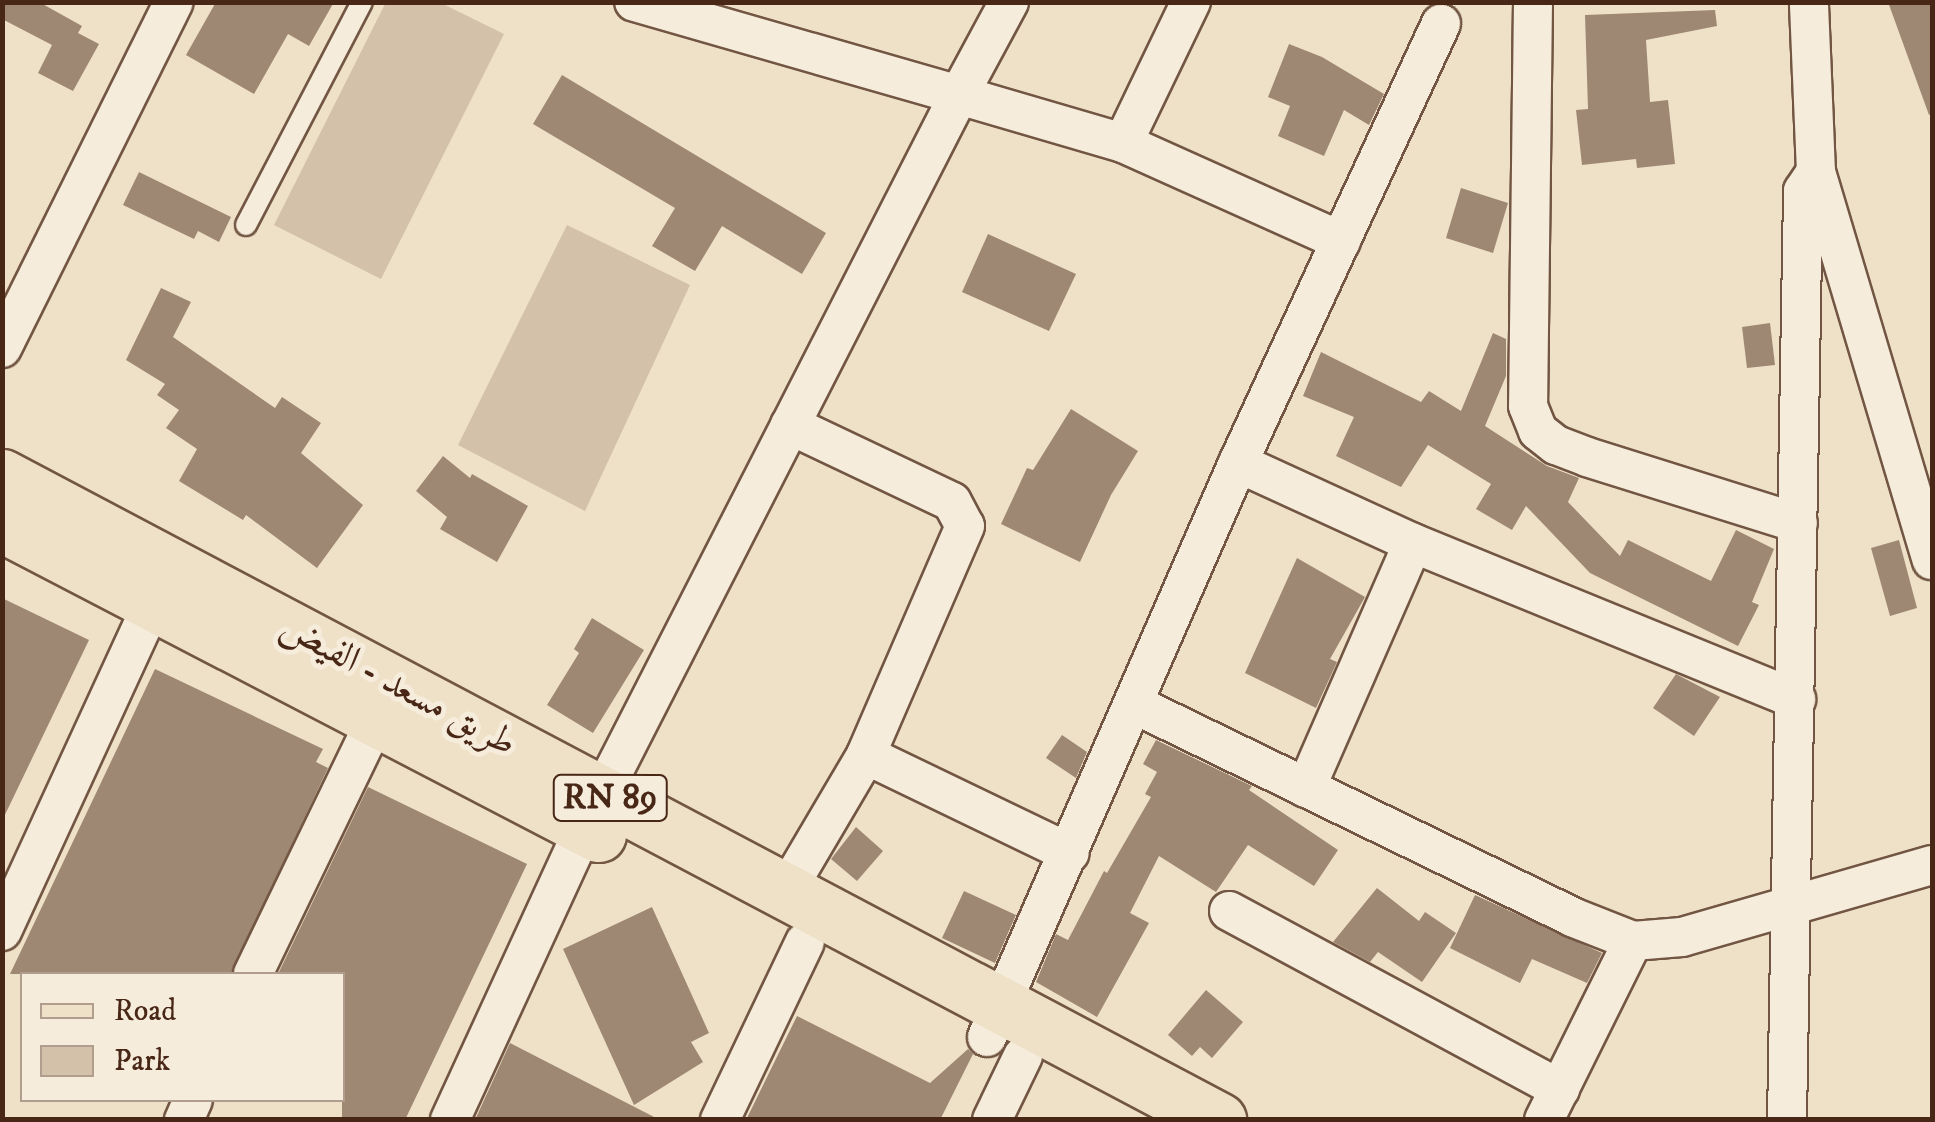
<!DOCTYPE html>
<meta charset="utf-8">
<style>
body{margin:0}
#map{position:relative;width:1935px;height:1122px;overflow:hidden;background:#efe1c8;font-family:"IM FELL DW Pica",Amiri,serif}
div>[style]{position:absolute}
.green>*{inset:0;background:#d3c1aa}
.building>*{inset:0;background:#9f8873}
.roads{filter:drop-shadow(2px 0 #725643) drop-shadow(-2px 0 #725643) drop-shadow(0 2px #725643) drop-shadow(0 -2px #725643)}
.lane>*{height:20px;margin:-10px;padding:0 10px;transform-origin:10px;border-radius:10px;background:#f5ecdb}
.street>*{height:38px;margin:-19px;padding:0 19px;transform-origin:19px;border-radius:19px;background:#f5ecdb}
.primary>*{height:55px;margin:-27.5px;padding:0 27.5px;transform-origin:27.5px;border-radius:27.5px;background:#efe1c8}
span{translate:-50% -50%;white-space:nowrap;text-align:center;line-height:1.15;-webkit-text-stroke:10px #f5ecdb;paint-order:stroke}
.shield-label span{padding:2px 8px;background:#f5ecdb;border:2px solid;border-radius:8px;-webkit-text-stroke-width:0}
.shield-label{font-size:35px;color:#492717;font-weight:700}
.street-label{font-size:38px;color:#492717}
.frame{position:absolute;inset:0;border:5px solid #492717;pointer-events:none}
.legend{position:absolute;left:20px;top:972px;width:325px;height:130px;box-sizing:border-box;background:#f5ecdb;border:2px solid #b09d8d;margin:0;padding:12px 18px;list-style:none;font-size:30px;color:#492717}
.legend li{display:flex;align-items:center;gap:20px;height:50px}
.legend b{width:50px;border:2px solid #b09d8d}
</style>
<div id="map">
<div class="green">
<i style="clip-path:polygon(386px 2px,441px 3px,504px 34px,381px 279px,274px 225px)"></i>
<i style="clip-path:polygon(567px 225px,690px 285px,585px 511px,458px 445px)"></i>
</div>
<div class="building">
<i style="clip-path:polygon(2px 2px,39px 2px,82px 26px,78px 33px,99px 44px,73px 91px,38px 73px,52px 45px,2px 19px)"></i>
<i style="clip-path:polygon(216px 2px,334px 2px,309px 46px,288px 34px,254px 94px,186px 55px)"></i>
<i style="clip-path:polygon(1888px 2px,1932px 2px,1932px 114px,1929px 115px)"></i>
<i style="clip-path:polygon(1715px 10px,1717px 26px,1646px 40px,1650px 102px,1668px 100px,1675px 164px,1637px 168px,1636px 159px,1582px 165px,1576px 110px,1588px 109px,1585px 15px)"></i>
<i style="clip-path:polygon(1289px 44px,1322px 57px,1384px 94px,1369px 125px,1344px 110px,1324px 156px,1278px 136px,1290px 106px,1268px 97px)"></i>
<i style="clip-path:polygon(562px 75px,826px 233px,802px 274px,722px 226px,695px 271px,652px 246px,675px 208px,533px 124px)"></i>
<i style="clip-path:polygon(139px 172px,231px 217px,219px 242px,198px 231px,194px 239px,123px 205px)"></i>
<i style="clip-path:polygon(1461px 188px,1508px 203px,1493px 253px,1446px 238px)"></i>
<i style="clip-path:polygon(988px 234px,1076px 274px,1049px 331px,962px 292px)"></i>
<i style="clip-path:polygon(161px 288px,191px 302px,173px 337px,275px 408px,282px 397px,321px 423px,301px 453px,363px 505px,317px 568px,246px 515px,243px 520px,179px 481px,197px 449px,166px 428px,179px 410px,157px 395px,165px 384px,126px 360px)"></i>
<i style="clip-path:polygon(1770px 323px,1775px 365px,1747px 368px,1742px 327px)"></i>
<i style="clip-path:polygon(1493px 333px,1506px 339px,1506px 376px,1485px 426px,1547px 466px,1579px 478px,1568px 502px,1620px 556px,1628px 540px,1711px 581px,1736px 530px,1774px 549px,1752px 602px,1759px 605px,1738px 646px,1590px 573px,1526px 506px,1512px 530px,1476px 509px,1491px 484px,1428px 445px,1401px 487px,1336px 456px,1354px 417px,1303px 396px,1321px 352px,1421px 402px,1429px 391px,1461px 411px)"></i>
<i style="clip-path:polygon(1071px 409px,1138px 451px,1111px 495px,1080px 562px,1001px 524px,1027px 468px,1033px 470px)"></i>
<i style="clip-path:polygon(443px 456px,470px 478px,472px 474px,528px 506px,497px 562px,440px 529px,447px 517px,416px 491px)"></i>
<i style="clip-path:polygon(1899px 540px,1917px 608px,1890px 616px,1871px 548px)"></i>
<i style="clip-path:polygon(1297px 558px,1365px 597px,1330px 659px,1337px 662px,1316px 708px,1245px 673px)"></i>
<i style="clip-path:polygon(2px 598px,89px 640px,2px 821px)"></i>
<i style="clip-path:polygon(592px 618px,644px 650px,593px 733px,547px 705px,579px 653px,574px 649px)"></i>
<i style="clip-path:polygon(155px 669px,323px 749px,316px 762px,328px 768px,231px 974px,10px 974px)"></i>
<i style="clip-path:polygon(1676px 674px,1720px 697px,1694px 736px,1653px 708px)"></i>
<i style="clip-path:polygon(1062px 735px,1087px 752px,1076px 778px,1046px 758px)"></i>
<i style="clip-path:polygon(1156px 740px,1252px 786px,1249px 790px,1338px 850px,1314px 886px,1248px 845px,1216px 892px,1159px 856px,1130px 913px,1149px 923px,1097px 1017px,1036px 982px,1056px 934px,1068px 940px,1104px 871px,1107px 873px,1151px 797px,1145px 794px,1157px 772px,1143px 764px)"></i>
<i style="clip-path:polygon(368px 787px,527px 864px,405px 1120px,342px 1120px,342px 974px,278px 974px)"></i>
<i style="clip-path:polygon(856px 827px,883px 851px,857px 881px,831px 859px)"></i>
<i style="clip-path:polygon(1377px 888px,1419px 921px,1425px 912px,1456px 933px,1422px 982px,1378px 952px,1370px 962px,1333px 942px)"></i>
<i style="clip-path:polygon(964px 891px,1016px 915px,995px 963px,942px 938px)"></i>
<i style="clip-path:polygon(1475px 895px,1602px 953px,1587px 983px,1532px 959px,1520px 983px,1450px 948px)"></i>
<i style="clip-path:polygon(652px 907px,709px 1033px,691px 1042px,703px 1062px,634px 1105px,563px 949px)"></i>
<i style="clip-path:polygon(1206px 990px,1243px 1022px,1212px 1058px,1200px 1047px,1192px 1056px,1168px 1035px)"></i>
<i style="clip-path:polygon(797px 1016px,930px 1083px,968px 1049px,973px 1054px,940px 1120px,746px 1120px)"></i>
<i style="clip-path:polygon(510px 1043px,660px 1120px,475px 1120px)"></i>
</div>
<div class="roads">
<div class="lane">
<i style="left:246px;top:225px;width:251px;rotate:-62.5deg"></i>
</div>
<div class="street">
<i style="left:1009px;top:2px;width:106px;rotate:118.3deg"></i>
<i style="left:959px;top:95px;width:171px;rotate:16.3deg"></i>
<i style="left:1123px;top:143px;width:157px;rotate:-64.3deg"></i>
<i style="left:1533px;top:2px;width:404px;rotate:90.7deg"></i>
<i style="left:1528px;top:406px;width:27px;rotate:68deg"></i>
<i style="left:1538px;top:431px;width:23px;rotate:38deg"></i>
<i style="left:1556px;top:445px;width:33px;rotate:21deg"></i>
<i style="left:1587px;top:457px;width:221px;rotate:17.4deg"></i>
<i style="left:1123px;top:143px;width:239px;rotate:24.2deg"></i>
<i style="left:1816px;top:172px;width:405px;rotate:73.4deg"></i>
<i style="left:2px;top:348px;width:386px;rotate:-63.6deg"></i>
<i style="left:790px;top:425px;width:179px;rotate:25.4deg"></i>
<i style="left:952px;top:502px;width:27px;rotate:62deg"></i>
<i style="left:965px;top:526px;width:249px;rotate:113.4deg"></i>
<i style="left:866px;top:755px;width:226px;rotate:25.7deg"></i>
<i style="left:1238px;top:463px;width:192px;rotate:24.6deg"></i>
<i style="left:1413px;top:543px;width:414px;rotate:22.2deg"></i>
<i style="left:1136px;top:705px;width:485px;rotate:25.9deg"></i>
<i style="left:1572px;top:917px;width:66px;rotate:21.5deg"></i>
<i style="left:1633px;top:941px;width:49px;rotate:-4.7deg"></i>
<i style="left:1682px;top:937px;width:260px;rotate:-16.1deg"></i>
<i style="left:1306px;top:788px;width:267px;rotate:-66.4deg"></i>
<i style="left:786px;top:891px;width:158px;rotate:-59.5deg"></i>
<i style="left:1229px;top:911px;width:376px;rotate:28.3deg"></i>
<i style="left:2px;top:931px;width:361px;rotate:-65.3deg"></i>
<i style="left:253px;top:974px;width:283px;rotate:-64.2deg"></i>
<i style="left:987px;top:1037px;width:626px;rotate:-66.38deg"></i>
<i style="left:1238px;top:463px;width:484px;rotate:-65.2deg"></i>
<i style="left:184px;top:1120px;width:22px;rotate:-66deg"></i>
<i style="left:450px;top:1120px;width:323px;rotate:-65.3deg"></i>
<i style="left:585px;top:827px;width:822px;rotate:-62.94deg"></i>
<i style="left:959px;top:95px;width:338px;rotate:-164deg"></i>
<i style="left:720px;top:1120px;width:197px;rotate:-64.5deg"></i>
<i style="left:992px;top:1120px;width:71px;rotate:-64.2deg"></i>
<i style="left:1544px;top:1120px;width:200px;rotate:-63.6deg"></i>
<i style="left:1787px;top:1120px;width:929px;rotate:-89.01deg"></i>
<i style="left:1803px;top:191px;width:23px;rotate:-56deg"></i>
<i style="left:1816px;top:172px;width:170px;rotate:-92.4deg"></i>
</div>
<div class="primary">
<i style="left:2px;top:477px;width:1376px;rotate:27.87deg"></i>
<i style="left:2px;top:524px;width:672px;rotate:27.48deg"></i>
</div>
</div>
<div class="shield-label">
<span style="left:610px;top:798px">RN 89</span>
</div>
<div class="street-label">
<span style="left:398px;top:686px;rotate:28deg">طريق مسعد - الفيض</span>
</div>
<div class="frame"></div>
<ul class="legend">
<li><b style="height:12px;background:#efe1c8"></b>Road</li>
<li><b style="height:28px;background:#d3c1aa"></b>Park</li>
</ul>
</div>
